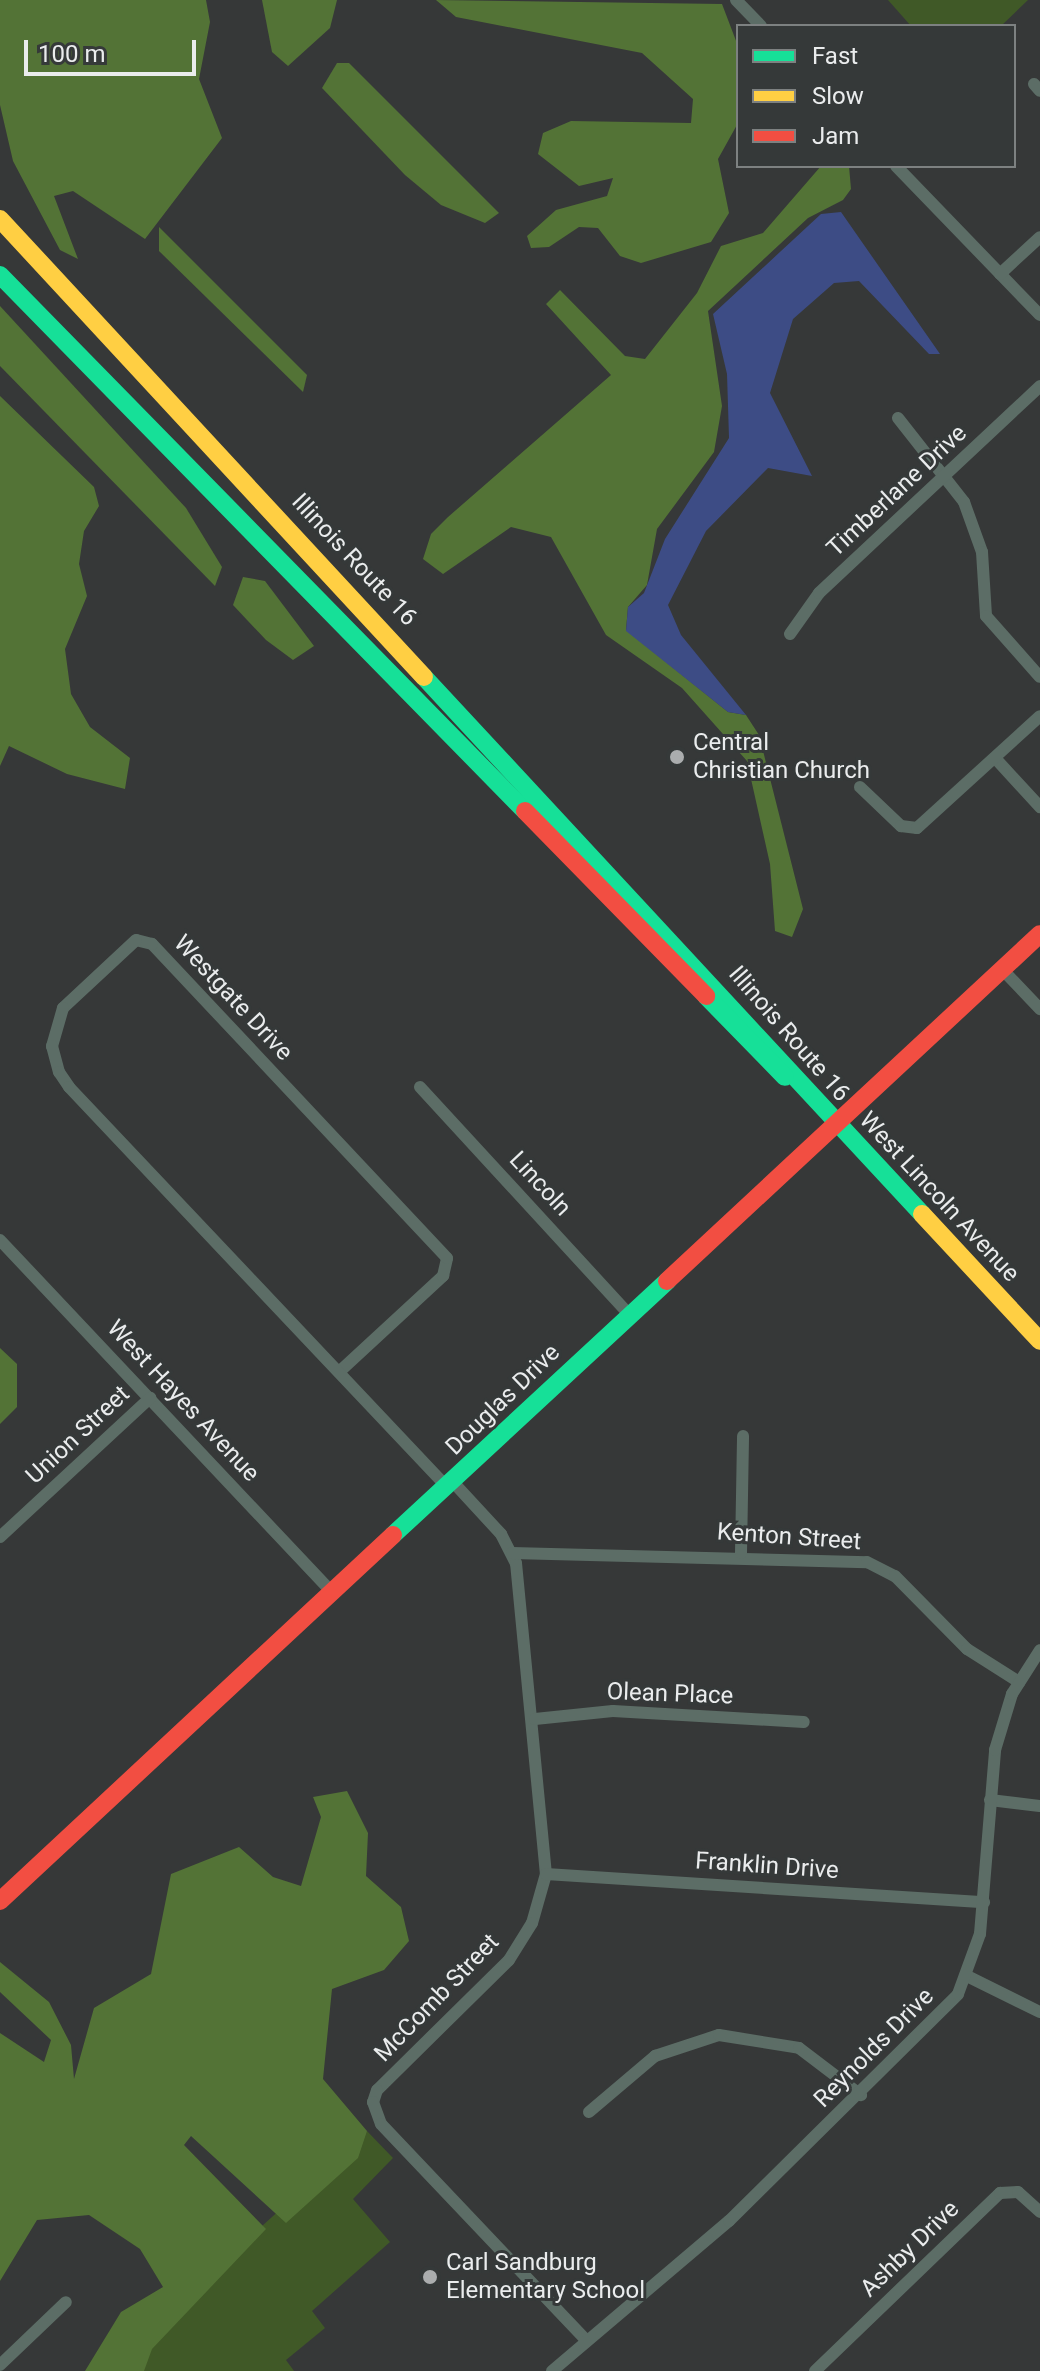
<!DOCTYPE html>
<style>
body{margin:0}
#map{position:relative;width:1040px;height:2371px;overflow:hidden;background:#363838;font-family:Roboto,sans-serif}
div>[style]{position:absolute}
.green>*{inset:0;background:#405927}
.forest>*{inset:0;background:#537336}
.water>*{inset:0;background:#3d4c85}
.street>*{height:12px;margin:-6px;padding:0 6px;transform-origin:6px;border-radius:6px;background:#5c6d66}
.fast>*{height:18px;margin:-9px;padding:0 9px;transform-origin:9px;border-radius:9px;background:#16e098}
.slow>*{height:18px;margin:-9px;padding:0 9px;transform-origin:9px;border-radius:9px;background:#ffcf43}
.jam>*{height:18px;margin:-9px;padding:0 9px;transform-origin:9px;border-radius:9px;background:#f24e42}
.dots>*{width:22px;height:22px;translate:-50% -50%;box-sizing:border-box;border:4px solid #353939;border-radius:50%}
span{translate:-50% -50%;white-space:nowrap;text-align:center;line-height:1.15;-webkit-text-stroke:6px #353939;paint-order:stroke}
.street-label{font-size:24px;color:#eaeced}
.poi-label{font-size:24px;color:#eaeced}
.left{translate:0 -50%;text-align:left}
.legend{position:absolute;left:736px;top:24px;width:280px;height:144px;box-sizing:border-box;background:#353939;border:2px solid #7d8181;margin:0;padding:10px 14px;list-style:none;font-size:24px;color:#eaeced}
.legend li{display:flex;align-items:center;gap:16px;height:40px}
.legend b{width:40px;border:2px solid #7d8181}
.scale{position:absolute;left:24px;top:40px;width:172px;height:36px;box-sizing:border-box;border:4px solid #eaeced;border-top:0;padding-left:10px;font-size:24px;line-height:28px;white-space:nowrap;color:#eaeced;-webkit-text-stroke:6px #353939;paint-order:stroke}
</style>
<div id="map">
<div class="green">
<i style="clip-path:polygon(888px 0,1028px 0,1001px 26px,911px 26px)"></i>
<i style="clip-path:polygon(367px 2131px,393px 2158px,353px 2199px,390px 2242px,312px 2311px,325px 2328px,286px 2360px,294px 2371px,120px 2371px,112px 2362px)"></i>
</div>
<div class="forest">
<i style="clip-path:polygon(0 0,206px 0,210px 22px,199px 79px,222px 138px,145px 239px,73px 191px,54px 196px,78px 259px,60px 250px,13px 161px,0 105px)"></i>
<i style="clip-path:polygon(262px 0,337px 0,330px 28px,288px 66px,272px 52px)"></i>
<i style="clip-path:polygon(436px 0,722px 4px,738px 46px,738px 123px,718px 159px,729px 213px,711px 242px,641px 263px,620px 256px,598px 228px,579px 227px,549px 247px,531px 248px,527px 236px,556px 210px,607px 196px,613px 178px,579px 186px,538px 154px,543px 133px,571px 121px,691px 123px,693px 99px,642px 53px,456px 17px)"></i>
<i style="clip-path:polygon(337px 63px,349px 63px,499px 213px,485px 223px,441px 205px,405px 175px,322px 88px)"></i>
<i style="clip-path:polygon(821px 166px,849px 166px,851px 189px,843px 200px,808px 218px,708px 311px,722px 406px,714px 452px,657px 529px,647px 585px,628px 607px,626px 630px,728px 712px,746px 715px,759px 735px,803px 909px,792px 937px,775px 931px,770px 864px,747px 761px,682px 688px,606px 635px,551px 537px,511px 527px,443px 574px,423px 559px,431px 534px,448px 517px,611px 375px,546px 304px,560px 290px,625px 356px,645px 359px,697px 293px,721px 246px,763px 233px)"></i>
<i style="clip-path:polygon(159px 227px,307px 375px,303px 392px,159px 251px)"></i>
<i style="clip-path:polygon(0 306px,186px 508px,222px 567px,215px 586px,0 366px)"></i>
<i style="clip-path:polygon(0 396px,94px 487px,99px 506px,84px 531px,79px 564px,87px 596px,65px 649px,71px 694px,90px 727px,130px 758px,125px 789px,67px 774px,9px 746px,0 766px)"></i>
<i style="clip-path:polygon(243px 577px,265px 581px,314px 646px,293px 660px,266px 640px,233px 605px)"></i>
<i style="clip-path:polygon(0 1348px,17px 1364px,17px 1407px,0 1424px)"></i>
<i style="clip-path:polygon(347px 1791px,368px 1833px,366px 1876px,401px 1907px,409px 1941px,384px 1970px,332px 1989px,323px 2079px,367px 2131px,358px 2158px,286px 2223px,191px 2136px,184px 2145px,266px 2229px,152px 2349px,144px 2371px,85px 2371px,121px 2312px,163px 2287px,140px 2249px,89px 2215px,37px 2220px,0 2281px,0 2033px,44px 2062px,51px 2040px,0 1992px,0 1962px,49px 2002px,71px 2045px,74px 2079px,94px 2008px,151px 1974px,171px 1874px,239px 1847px,273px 1877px,301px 1886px,321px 1817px,313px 1797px)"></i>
</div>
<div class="water">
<i style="clip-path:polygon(841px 212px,940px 354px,929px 354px,859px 281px,834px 283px,793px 319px,770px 393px,812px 476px,768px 468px,706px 531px,668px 605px,681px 635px,746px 715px,728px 712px,626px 631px,628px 607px,644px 593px,665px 539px,729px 438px,727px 374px,713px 314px,821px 214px)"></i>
</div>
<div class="street">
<i style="left:736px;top:0;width:36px;rotate:46deg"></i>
<i style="left:1034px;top:84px;width:9px;rotate:49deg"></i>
<i style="left:896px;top:166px;width:207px;rotate:46deg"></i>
<i style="left:1000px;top:274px;width:54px;rotate:-42.8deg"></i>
<i style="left:898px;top:418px;width:107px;rotate:51.8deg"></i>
<i style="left:964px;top:502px;width:53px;rotate:70.2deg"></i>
<i style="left:982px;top:552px;width:64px;rotate:86.4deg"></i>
<i style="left:986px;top:616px;width:81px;rotate:48.5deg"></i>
<i style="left:790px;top:634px;width:50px;rotate:-54.7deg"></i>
<i style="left:819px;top:593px;width:303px;rotate:-43.1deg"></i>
<i style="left:995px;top:758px;width:67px;rotate:47.4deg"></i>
<i style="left:860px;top:787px;width:57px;rotate:43.6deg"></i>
<i style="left:901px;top:826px;width:16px;rotate:7deg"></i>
<i style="left:917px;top:828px;width:166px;rotate:-42.3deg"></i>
<i style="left:1001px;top:968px;width:57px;rotate:46.4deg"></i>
<i style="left:420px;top:1087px;width:306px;rotate:47.4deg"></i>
<i style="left:0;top:1240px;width:485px;rotate:46.7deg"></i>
<i style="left:339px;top:1372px;width:142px;rotate:-42.7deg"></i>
<i style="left:443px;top:1276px;width:18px;rotate:-77deg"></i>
<i style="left:447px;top:1258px;width:431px;rotate:-133.2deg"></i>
<i style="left:152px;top:944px;width:16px;rotate:-166deg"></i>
<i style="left:136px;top:940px;width:100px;rotate:137deg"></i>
<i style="left:63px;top:1008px;width:40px;rotate:106deg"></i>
<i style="left:52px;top:1046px;width:27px;rotate:75deg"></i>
<i style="left:59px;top:1072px;width:18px;rotate:56deg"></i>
<i style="left:69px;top:1087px;width:550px;rotate:46.62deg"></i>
<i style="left:453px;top:1482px;width:71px;rotate:47.3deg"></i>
<i style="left:501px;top:1534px;width:33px;rotate:63deg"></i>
<i style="left:516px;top:1563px;width:312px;rotate:84.5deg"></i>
<i style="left:546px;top:1874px;width:51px;rotate:105.9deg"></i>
<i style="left:532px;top:1923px;width:44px;rotate:121.9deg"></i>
<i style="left:509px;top:1960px;width:185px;rotate:135.4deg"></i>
<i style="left:377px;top:2090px;width:13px;rotate:108deg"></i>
<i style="left:373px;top:2102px;width:23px;rotate:70deg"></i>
<i style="left:381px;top:2124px;width:299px;rotate:46.5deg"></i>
<i style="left:0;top:1537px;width:205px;rotate:-42.8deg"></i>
<i style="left:512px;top:1553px;width:355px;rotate:1.5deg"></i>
<i style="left:867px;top:1562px;width:31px;rotate:27deg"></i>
<i style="left:895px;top:1576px;width:103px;rotate:45.4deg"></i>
<i style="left:967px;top:1649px;width:62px;rotate:32.4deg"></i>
<i style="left:741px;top:1553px;width:117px;rotate:-89deg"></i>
<i style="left:535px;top:1719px;width:78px;rotate:-5.9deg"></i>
<i style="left:613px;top:1711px;width:191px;rotate:3.3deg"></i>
<i style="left:990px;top:1800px;width:50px;rotate:6.8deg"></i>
<i style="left:546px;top:1874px;width:439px;rotate:3.7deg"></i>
<i style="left:967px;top:1976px;width:81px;rotate:26.3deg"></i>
<i style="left:589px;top:2112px;width:87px;rotate:-40.3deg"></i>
<i style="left:655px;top:2056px;width:67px;rotate:-18.2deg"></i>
<i style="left:719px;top:2035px;width:81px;rotate:9.2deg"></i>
<i style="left:799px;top:2048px;width:78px;rotate:37.2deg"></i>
<i style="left:0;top:2365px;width:91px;rotate:-43.7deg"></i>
<i style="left:552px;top:2371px;width:232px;rotate:-40.3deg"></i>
<i style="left:729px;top:2221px;width:322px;rotate:-44.7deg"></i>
<i style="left:958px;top:1994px;width:64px;rotate:-69.9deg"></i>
<i style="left:980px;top:1934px;width:185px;rotate:-85.3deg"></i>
<i style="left:995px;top:1750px;width:59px;rotate:-73.1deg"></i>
<i style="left:1012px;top:1694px;width:52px;rotate:-57.5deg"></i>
<i style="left:815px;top:2371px;width:257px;rotate:-43.9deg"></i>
<i style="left:1000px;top:2193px;width:18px;rotate:-3deg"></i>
<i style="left:1018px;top:2192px;width:30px;rotate:42deg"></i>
</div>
<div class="fast">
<i style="left:0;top:275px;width:750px;rotate:45.59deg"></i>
<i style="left:424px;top:677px;width:732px;rotate:47.16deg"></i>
<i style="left:706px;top:996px;width:113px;rotate:45.7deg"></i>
<i style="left:393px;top:1535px;width:374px;rotate:-42.8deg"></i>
</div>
<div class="slow">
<i style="left:0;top:219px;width:624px;rotate:47.21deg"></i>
<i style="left:922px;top:1214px;width:173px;rotate:47.1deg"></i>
</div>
<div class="jam">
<i style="left:525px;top:811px;width:259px;rotate:45.6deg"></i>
<i style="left:667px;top:1281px;width:509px;rotate:-42.93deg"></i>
<i style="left:0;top:1901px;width:537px;rotate:-42.96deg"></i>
</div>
<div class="dots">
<i style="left:677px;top:757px;background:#abadae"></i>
<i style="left:430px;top:2277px;background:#abadae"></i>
</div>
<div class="street-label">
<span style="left:897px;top:491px;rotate:-43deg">Timberlane Drive</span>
<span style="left:354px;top:560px;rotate:47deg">Illinois Route 16</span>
<span style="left:233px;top:998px;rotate:47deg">Westgate Drive</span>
<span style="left:789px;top:1034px;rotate:49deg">Illinois Route 16</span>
<span style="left:540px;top:1184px;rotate:47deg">Lincoln</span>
<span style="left:939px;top:1197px;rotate:47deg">West Lincoln Avenue</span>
<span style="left:503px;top:1400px;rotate:-44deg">Douglas Drive</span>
<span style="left:183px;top:1401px;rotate:47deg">West Hayes Avenue</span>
<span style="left:78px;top:1435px;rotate:-43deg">Union Street</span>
<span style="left:789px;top:1537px;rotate:4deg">Kenton Street</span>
<span style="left:670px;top:1694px;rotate:2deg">Olean Place</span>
<span style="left:767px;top:1866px;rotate:4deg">Franklin Drive</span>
<span style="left:437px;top:1998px;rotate:-46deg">McComb Street</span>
<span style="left:874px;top:2048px;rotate:-45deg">Reynolds Drive</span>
<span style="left:910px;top:2249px;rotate:-44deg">Ashby Drive</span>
</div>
<div class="poi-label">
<span class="left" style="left:693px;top:757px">Central<br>Christian Church</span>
<span class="left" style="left:446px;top:2277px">Carl Sandburg<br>Elementary School</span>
</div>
<ul class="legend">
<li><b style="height:10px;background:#16e098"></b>Fast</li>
<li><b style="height:10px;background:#ffcf43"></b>Slow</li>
<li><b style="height:10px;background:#f24e42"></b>Jam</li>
</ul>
<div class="scale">100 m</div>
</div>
